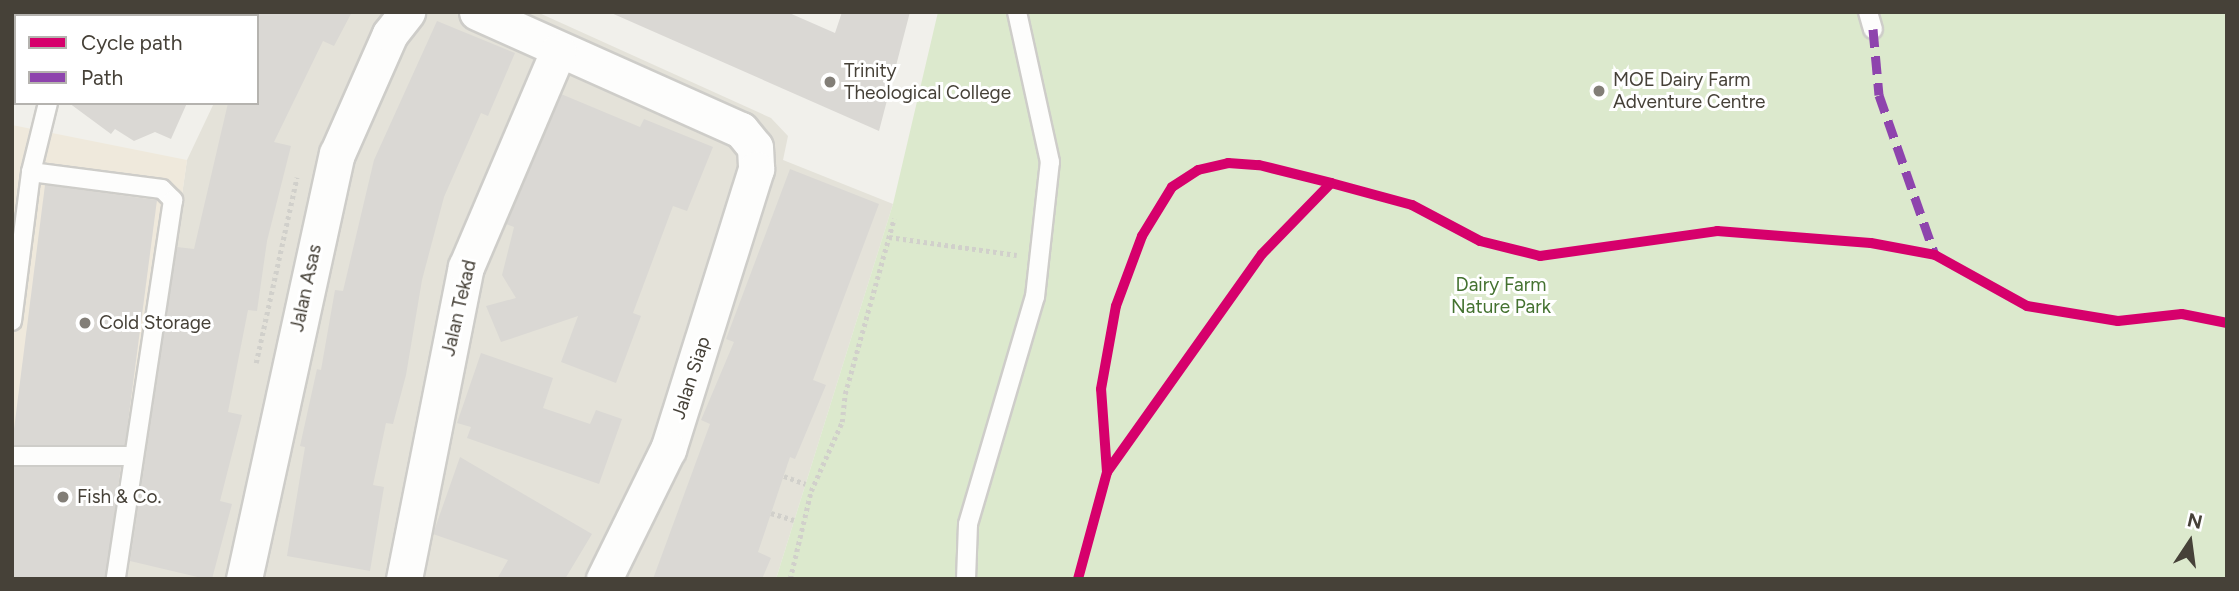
<!DOCTYPE html>
<style>
body{margin:0}
#map{position:relative;width:2239px;height:591px;overflow:hidden;background:#f1f0eb;font-family:Figtree,sans-serif}
div>[style]{position:absolute}
.residential>*{inset:0;background:#e4e2d9}
.commercial>*{inset:0;background:#efe9dc}
.green>*{inset:0;background:#dce9cd}
.building>*{inset:0;background:#dad8d4}
.path>*{height:4.5px;margin-top:-2.25px;transform-origin:0;background:repeating-linear-gradient(90deg,#d1d0cb 0 3.5px,transparent 0 7px)}
.roads{filter:drop-shadow(2px 0 #cecdc9) drop-shadow(-2px 0 #cecdc9) drop-shadow(0 2px #cecdc9) drop-shadow(0 -2px #cecdc9)}
.lane>*{height:18px;margin:-9px;padding:0 9px;transform-origin:9px;border-radius:9px;background:#fdfdfc}
.street>*{height:35px;margin:-17.5px;padding:0 17.5px;transform-origin:17.5px;border-radius:17.5px;background:#fdfdfc}
.quiet>*{height:9px;margin-top:-4.5px;transform-origin:0;background:repeating-linear-gradient(90deg,#8e44ad 0 18px,transparent 0 27px)}
.cycleway>*{height:10px;margin:-5px;padding:0 5px;transform-origin:5px;border-radius:5px;background:#d6006c}
.dots>*{width:19px;height:19px;translate:-50% -50%;box-sizing:border-box;border:4px solid #fff;border-radius:50%}
span{translate:-50% -50%;white-space:nowrap;text-align:center;line-height:1.15;-webkit-text-stroke:6px #fff;paint-order:stroke}
.poi-label{font-size:19px;color:#464138}
.left{translate:0 -50%;text-align:left}
.park-label{font-size:19px;color:#447230}
.street-label{font-size:19px;color:#464138}
.frame{position:absolute;inset:0;border:14px solid #464138;pointer-events:none}
.legend{position:absolute;left:14px;top:14px;width:245px;height:91px;box-sizing:border-box;background:#fff;border:2px solid #b5b3af;margin:0;padding:9px 12px;list-style:none;font-size:21px;color:#464138}
.legend li{display:flex;align-items:center;gap:14px;height:35px}
.legend b{width:35px;border:2px solid #b5b3af}
.north{position:absolute;left:2155px;top:507px;width:70px;height:70px;-webkit-text-stroke:5px #fff;paint-order:stroke;rotate:13deg;font-size:19px;font-weight:700;line-height:28px;text-align:center;color:#464138}
.north::after{content:'';display:block;margin:auto;width:24px;height:32px;background:#464138;clip-path:polygon(50% 0,100% 100%,50% 72%,0 100%)}
</style>
<div id="map">
<div class="residential">
<i style="clip-path:polygon(257px 12px,537px 12px,771px 118px,788px 136px,783px 160px,893px 204px,776px 579px,127px 579px,187px 160px,214px 103px,257px 103px)"></i>
</div>
<div class="commercial">
<i style="clip-path:polygon(12px 125px,187px 160px,127px 579px,12px 579px)"></i>
</div>
<div class="green">
<i style="clip-path:polygon(938px 12px,2227px 12px,2227px 579px,776px 579px,893px 204px)"></i>
</div>
<div class="building">
<i style="clip-path:polygon(257px 12px,352px 12px,334px 46px,323px 41px,274px 142px,291px 146px,267px 241px,257px 311px,248px 310px,228px 412px,242px 415px,220px 501px,232px 504px,212px 579px,206px 579px,130px 561px,177px 247px,194px 249px,228px 103px,257px 103px)"></i>
<i style="clip-path:polygon(609px 12px,787px 12px,835px 33px,842px 12px,910px 12px,879px 131px)"></i>
<i style="clip-path:polygon(437px 21px,515px 53px,488px 116px,481px 113px,444px 197px,422px 280px,406px 375px,393px 424px,386px 423px,373px 485px,384px 487px,370px 571px,287px 556px,305px 447px,300px 446px,317px 369px,321px 370px,335px 290px,343px 291px,374px 160px)"></i>
<i style="clip-path:polygon(561px 94px,640px 127px,644px 119px,713px 147px,687px 211px,673px 206px,633px 313px,641px 316px,616px 383px,561px 362px,578px 316px,501px 342px,486px 306px,516px 298px,502px 275px,514px 227px,506px 224px)"></i>
<i style="clip-path:polygon(69px 103px,187px 103px,171px 139px,155px 132px,134px 141px,115px 129px,111px 134px)"></i>
<i style="clip-path:polygon(790px 169px,879px 204px,813px 380px,826px 385px,795px 459px,790px 457px,758px 552px,771px 558px,762px 579px,653px 579px,710px 424px,701px 420px,734px 342px,726px 339px)"></i>
<i style="clip-path:polygon(45px 185px,157px 200px,125px 445px,12px 445px)"></i>
<i style="clip-path:polygon(481px 353px,553px 378px,543px 408px,590px 424px,596px 410px,622px 419px,599px 484px,467px 438px,471px 427px,457px 423px)"></i>
<i style="clip-path:polygon(460px 457px,592px 534px,565px 579px,497px 579px,508px 560px,433px 534px)"></i>
<i style="clip-path:polygon(12px 467px,121px 467px,105px 579px,12px 579px)"></i>
</div>
<div class="path">
<i style="left:889px;top:237px;width:129px;rotate:8deg"></i>
<i style="left:256px;top:363px;width:190px;rotate:-77.6deg"></i>
<i style="left:784px;top:476px;width:23px;rotate:20deg"></i>
<i style="left:771px;top:513px;width:24px;rotate:17deg"></i>
<i style="left:790px;top:579px;width:90px;rotate:-76.6deg"></i>
<i style="left:811px;top:491px;width:76px;rotate:-65.8deg"></i>
<i style="left:842px;top:422px;width:28px;rotate:-84deg"></i>
<i style="left:845px;top:394px;width:182px;rotate:-74.4deg"></i>
</div>
<div class="roads">
<div class="lane">
<i style="left:1868px;top:12px;width:18px;rotate:74deg"></i>
<i style="left:31px;top:172px;width:132px;rotate:7.4deg"></i>
<i style="left:162px;top:189px;width:16px;rotate:45deg"></i>
<i style="left:173px;top:200px;width:383px;rotate:98.6deg"></i>
<i style="left:12px;top:321px;width:150px;rotate:-82.7deg"></i>
<i style="left:31px;top:172px;width:71px;rotate:-76.2deg"></i>
<i style="left:12px;top:456px;width:122px"></i>
<i style="left:966px;top:579px;width:55px;rotate:-87.9deg"></i>
<i style="left:968px;top:524px;width:237px;rotate:-73.6deg"></i>
<i style="left:1035px;top:297px;width:136px;rotate:-83.7deg"></i>
<i style="left:1050px;top:162px;width:154px;rotate:-102.4deg"></i>
</div>
<div class="street">
<i style="left:477px;top:12px;width:289px;rotate:24.1deg"></i>
<i style="left:741px;top:130px;width:22px;rotate:51deg"></i>
<i style="left:755px;top:147px;width:22px;rotate:87deg"></i>
<i style="left:756px;top:169px;width:294px;rotate:107.4deg"></i>
<i style="left:668px;top:449px;width:145px;rotate:116.2deg"></i>
<i style="left:244px;top:579px;width:435px;rotate:-77.7deg"></i>
<i style="left:337px;top:154px;width:131px;rotate:-66.2deg"></i>
<i style="left:390px;top:34px;width:28px;rotate:-52deg"></i>
<i style="left:404px;top:579px;width:318px;rotate:-78.8deg"></i>
<i style="left:466px;top:267px;width:235px;rotate:-66.9deg"></i>
</div>
</div>
<div class="quiet">
<i style="left:1873px;top:29px;width:66px;rotate:84.8deg"></i>
<i style="left:1879px;top:95px;width:170px;rotate:70.7deg"></i>
</div>
<div class="cycleway">
<i style="left:1107px;top:472px;width:83px;rotate:-94.1deg"></i>
<i style="left:1101px;top:389px;width:84px;rotate:-79.8deg"></i>
<i style="left:1116px;top:306px;width:75px;rotate:-69.6deg"></i>
<i style="left:1142px;top:236px;width:57px;rotate:-58.5deg"></i>
<i style="left:1172px;top:187px;width:31px;rotate:-33deg"></i>
<i style="left:1198px;top:170px;width:31px;rotate:-13deg"></i>
<i style="left:1228px;top:163px;width:31px;rotate:4deg"></i>
<i style="left:1259px;top:165px;width:74px;rotate:14deg"></i>
<i style="left:1078px;top:579px;width:111px;rotate:-74.8deg"></i>
<i style="left:1107px;top:472px;width:267px;rotate:-54.6deg"></i>
<i style="left:1262px;top:254px;width:99px;rotate:-45.8deg"></i>
<i style="left:1331px;top:183px;width:84px;rotate:15.2deg"></i>
<i style="left:1412px;top:205px;width:77px;rotate:27.9deg"></i>
<i style="left:1480px;top:241px;width:62px;rotate:14deg"></i>
<i style="left:1540px;top:256px;width:179px;rotate:-8deg"></i>
<i style="left:1717px;top:231px;width:154px;rotate:4.5deg"></i>
<i style="left:1871px;top:243px;width:65px;rotate:10.6deg"></i>
<i style="left:1935px;top:255px;width:105px;rotate:29deg"></i>
<i style="left:2027px;top:306px;width:92px;rotate:9.4deg"></i>
<i style="left:2118px;top:321px;width:64px;rotate:-6.2deg"></i>
<i style="left:2182px;top:314px;width:46px;rotate:11.3deg"></i>
</div>
<div class="dots">
<i style="left:830px;top:82px;background:#827e77"></i>
<i style="left:1599px;top:91px;background:#827e77"></i>
<i style="left:85px;top:323px;background:#827e77"></i>
<i style="left:63px;top:497px;background:#827e77"></i>
</div>
<div class="poi-label">
<span class="left" style="left:844px;top:82px">Trinity<br>Theological College</span>
<span class="left" style="left:1613px;top:91px">MOE Dairy Farm<br>Adventure Centre</span>
<span class="left" style="left:99px;top:323px">Cold Storage</span>
<span class="left" style="left:77px;top:497px">Fish &amp; Co.</span>
</div>
<div class="park-label">
<span style="left:1501px;top:296px">Dairy Farm<br>Nature Park</span>
</div>
<div class="street-label">
<span style="left:306px;top:288px;rotate:-78deg">Jalan Asas</span>
<span style="left:459px;top:308px;rotate:-77deg">Jalan Tekad</span>
<span style="left:691px;top:378px;rotate:-72deg">Jalan Siap</span>
</div>
<div class="frame"></div>
<ul class="legend">
<li><b style="height:9px;background:#d6006c"></b>Cycle path</li>
<li><b style="height:9px;background:#8e44ad"></b>Path</li>
</ul>
<div class="north">N</div>
</div>
